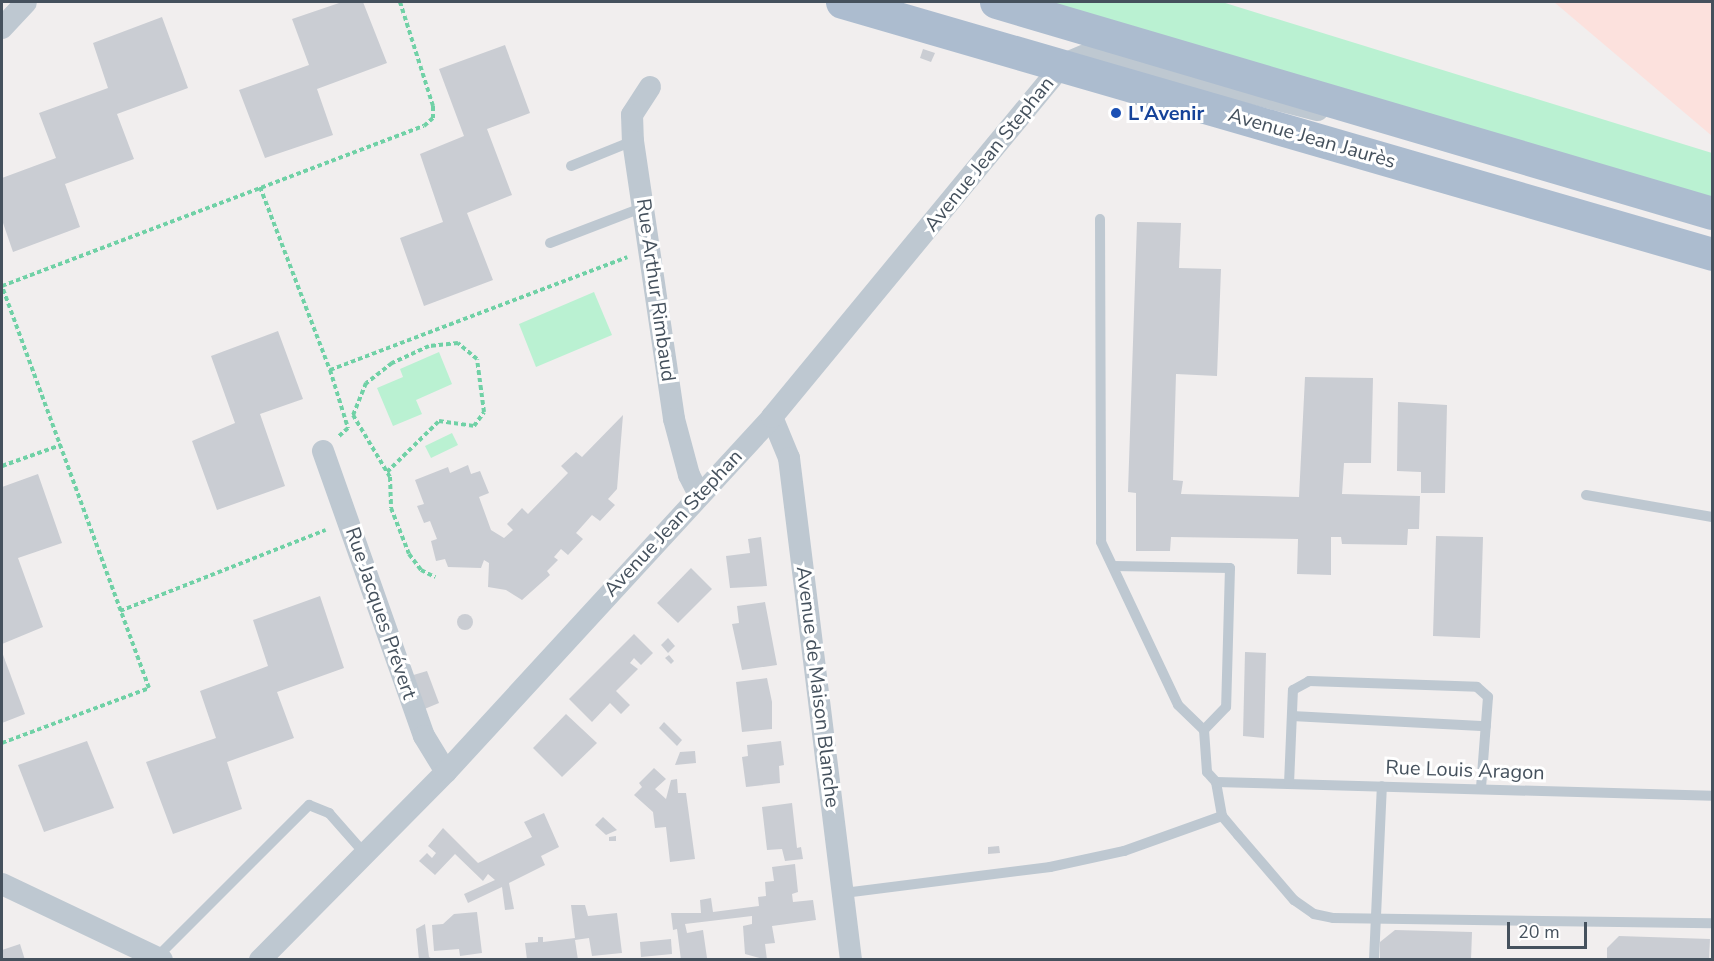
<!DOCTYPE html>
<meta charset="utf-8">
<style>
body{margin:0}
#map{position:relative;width:1714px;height:961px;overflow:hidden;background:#f1eeee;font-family:"Nunito Sans",sans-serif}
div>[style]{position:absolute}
.medical>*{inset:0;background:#fce1dd}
.green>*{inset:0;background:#baf1d2}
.building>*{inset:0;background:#cacdd3}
.round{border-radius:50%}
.path>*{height:4px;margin-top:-2px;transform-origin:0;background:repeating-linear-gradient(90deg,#70d1a6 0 4.5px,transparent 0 7.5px)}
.lane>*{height:10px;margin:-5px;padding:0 5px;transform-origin:5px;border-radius:5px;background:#bec8d1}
.street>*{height:22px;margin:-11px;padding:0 11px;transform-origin:11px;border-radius:11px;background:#bec8d1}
.primary>*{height:33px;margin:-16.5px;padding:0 16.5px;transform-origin:16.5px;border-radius:16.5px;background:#acbccf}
.dots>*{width:16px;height:16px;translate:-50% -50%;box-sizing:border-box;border:3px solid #fff;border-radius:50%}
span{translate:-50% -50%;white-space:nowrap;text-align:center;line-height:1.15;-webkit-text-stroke:6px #fff;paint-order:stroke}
.transit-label{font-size:20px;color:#164399;font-weight:700}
.left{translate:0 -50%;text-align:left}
.street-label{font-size:20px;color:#45515d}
.frame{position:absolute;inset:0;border:3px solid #45515d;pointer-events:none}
.scale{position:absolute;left:1507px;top:922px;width:80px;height:27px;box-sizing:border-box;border:3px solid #45515d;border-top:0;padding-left:8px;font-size:18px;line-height:21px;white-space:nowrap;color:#45515d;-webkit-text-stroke:4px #fff;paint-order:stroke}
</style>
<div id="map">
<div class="medical">
<i style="clip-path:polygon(1554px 2px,1712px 2px,1712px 136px)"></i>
</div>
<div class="green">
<i style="clip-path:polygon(1028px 2px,1222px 2px,1712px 153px,1712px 201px)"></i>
<i style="clip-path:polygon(594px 292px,612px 335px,536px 367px,519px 324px)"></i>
<i style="clip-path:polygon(439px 352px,452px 384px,416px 400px,422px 414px,393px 426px,377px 388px,403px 377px,400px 369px)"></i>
<i style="clip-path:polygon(452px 433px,458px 445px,431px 458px,425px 446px)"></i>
</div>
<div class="building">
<i style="clip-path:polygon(342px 2px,363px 2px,387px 63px,317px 89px,333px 135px,265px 158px,239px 90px,309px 65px,292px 19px)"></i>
<i style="clip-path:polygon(162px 17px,188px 88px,117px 114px,134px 159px,65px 184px,80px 227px,13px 252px,2px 220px,2px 178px,56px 158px,39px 113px,108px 88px,93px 43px)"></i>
<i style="clip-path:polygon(505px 45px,530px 113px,487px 129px,512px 195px,467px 213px,493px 280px,424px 306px,400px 238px,443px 222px,420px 154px,464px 136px,439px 69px)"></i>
<i style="clip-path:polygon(923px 49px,935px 53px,931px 62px,920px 58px)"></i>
<i style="clip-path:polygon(1137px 222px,1181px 223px,1179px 268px,1221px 269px,1217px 376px,1176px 374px,1173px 480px,1183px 481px,1181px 494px,1299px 497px,1305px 377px,1373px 378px,1371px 463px,1344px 463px,1342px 494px,1420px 496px,1419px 529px,1408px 529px,1407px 545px,1342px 544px,1341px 537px,1331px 537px,1331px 575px,1297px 574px,1298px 539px,1171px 537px,1170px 551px,1136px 551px,1136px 493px,1128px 492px)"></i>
<i style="clip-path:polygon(278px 331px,303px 399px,260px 414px,285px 486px,217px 510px,192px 441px,235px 423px,211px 356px)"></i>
<i style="clip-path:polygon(1398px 402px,1447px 405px,1445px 493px,1421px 493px,1421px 472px,1397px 471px)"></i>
<i style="clip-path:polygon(623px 415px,617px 489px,608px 499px,615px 505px,600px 521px,592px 515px,576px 533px,583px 539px,568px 555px,561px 549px,554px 557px,558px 560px,547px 571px,550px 575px,522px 600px,506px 590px,488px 587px,489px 563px,484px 560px,481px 568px,448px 567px,445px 559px,436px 561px,431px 541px,437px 539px,430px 521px,424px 523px,417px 506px,424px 504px,415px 480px,448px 467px,450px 473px,468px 465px,471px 474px,480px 471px,489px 493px,479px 497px,491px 530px,504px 538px,513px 530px,507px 524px,522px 508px,528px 514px,568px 473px,561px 466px,576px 452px,582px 457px)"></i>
<i style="clip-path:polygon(38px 474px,62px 543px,18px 558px,43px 627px,2px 644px,2px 487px)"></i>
<i style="clip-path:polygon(1436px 536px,1483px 537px,1480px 638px,1433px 636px)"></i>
<i style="clip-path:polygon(761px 537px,767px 586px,730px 588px,726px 556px,750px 553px,748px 539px)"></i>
<i style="clip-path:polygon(691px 568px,712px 589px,678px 623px,657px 603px)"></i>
<i style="clip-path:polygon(320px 596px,344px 668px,277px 692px,294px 738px,227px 762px,242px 809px,173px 834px,146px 762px,216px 738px,200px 691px,268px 666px,253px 620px)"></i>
<i style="clip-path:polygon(765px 602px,777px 665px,742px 670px,732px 624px,739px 623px,737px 606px)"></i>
<i class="round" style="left:457px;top:614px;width:16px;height:16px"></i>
<i style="clip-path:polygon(634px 634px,653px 653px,641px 665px,634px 658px,630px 663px,638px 669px,616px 691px,630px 705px,621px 714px,610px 703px,592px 722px,569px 699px)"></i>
<i style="clip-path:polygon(668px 638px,675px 646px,668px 653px,661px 645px)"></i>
<i style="clip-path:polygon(2px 652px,25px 714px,2px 723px)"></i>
<i style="clip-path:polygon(1245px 652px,1266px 653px,1264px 738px,1243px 736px)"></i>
<i style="clip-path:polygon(669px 655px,674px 661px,671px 664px,665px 658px)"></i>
<i style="clip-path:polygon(427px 671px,439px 703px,422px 710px,410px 676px)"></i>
<i style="clip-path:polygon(767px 678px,772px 702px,772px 729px,742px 732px,736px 682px)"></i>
<i style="clip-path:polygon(566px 714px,597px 743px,562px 777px,533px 748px)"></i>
<i style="clip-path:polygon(664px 722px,682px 740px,677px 746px,659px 728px)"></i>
<i style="clip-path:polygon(87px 741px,114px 808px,44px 832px,18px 765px)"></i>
<i style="clip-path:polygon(781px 741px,784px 765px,779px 766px,780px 783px,746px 787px,742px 757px,748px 756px,747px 745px)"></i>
<i style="clip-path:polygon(695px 751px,696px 763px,675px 765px,680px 752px)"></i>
<i style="clip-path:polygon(654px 768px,666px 779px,655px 789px,666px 799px,671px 780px,677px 779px,678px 793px,686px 793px,695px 859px,670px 862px,666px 827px,655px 828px,653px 812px,634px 795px,642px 787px,639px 783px)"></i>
<i style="clip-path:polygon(792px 803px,797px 848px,801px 847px,803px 859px,785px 861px,782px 849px,767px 850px,762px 807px)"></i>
<i style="clip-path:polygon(544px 813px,559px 847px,541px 856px,545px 865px,509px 883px,514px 909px,505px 910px,502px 887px,468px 903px,464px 894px,495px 880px,488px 874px,483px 881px,455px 854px,435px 875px,419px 861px,427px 853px,432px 858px,436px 853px,428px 846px,443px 828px,478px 863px,532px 837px,524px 822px)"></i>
<i style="clip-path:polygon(603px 817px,617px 830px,606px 835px,595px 825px)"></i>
<i style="clip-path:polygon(616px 836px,616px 841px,609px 841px,609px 837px)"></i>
<i style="clip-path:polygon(999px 846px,1000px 853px,988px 854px,988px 847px)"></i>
<i style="clip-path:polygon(795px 864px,798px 892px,792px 894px,793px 902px,813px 900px,816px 920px,772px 926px,775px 943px,765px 944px,767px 960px,745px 954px,743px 926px,752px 924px,752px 916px,685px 924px,687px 933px,703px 930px,707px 958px,681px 960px,677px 929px,673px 930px,671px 913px,701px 913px,700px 900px,711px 898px,713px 912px,759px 906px,758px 897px,766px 896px,765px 882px,774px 881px,772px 867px)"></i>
<i style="clip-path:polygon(571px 905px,585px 905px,588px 916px,617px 913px,622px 953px,592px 956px,589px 938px,575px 940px,578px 960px,527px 960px,525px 943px,538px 942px,538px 937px,543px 937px,543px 942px,575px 938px)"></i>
<i style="clip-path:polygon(477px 912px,482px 953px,460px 956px,459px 949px,434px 951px,432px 925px,443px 924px,454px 914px)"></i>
<i style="clip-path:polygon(425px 924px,429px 957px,434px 960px,419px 960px,416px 929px)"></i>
<i style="clip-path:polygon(1395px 930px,1472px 932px,1471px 960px,1380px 960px,1380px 942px)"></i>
<i style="clip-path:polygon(1619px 936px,1710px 939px,1709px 960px,1607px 960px,1607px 948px)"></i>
<i style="clip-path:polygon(671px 939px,672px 954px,641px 957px,640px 942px)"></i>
<i style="clip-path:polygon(20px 944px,25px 960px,2px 960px,2px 950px)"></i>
</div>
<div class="path">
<i style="left:260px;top:187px;width:196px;rotate:69.1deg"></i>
<i style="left:330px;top:370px;width:61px;rotate:72.8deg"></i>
<i style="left:348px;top:428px;width:12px;rotate:138deg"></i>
<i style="left:2px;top:286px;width:451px;rotate:-20.8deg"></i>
<i style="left:424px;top:126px;width:12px;rotate:-42deg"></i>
<i style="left:433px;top:118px;width:12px;rotate:-90deg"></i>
<i style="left:433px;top:106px;width:109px;rotate:-107.6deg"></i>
<i style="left:330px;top:370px;width:318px;rotate:-20.8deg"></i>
<i style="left:2px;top:466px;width:63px;rotate:-19.6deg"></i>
<i style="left:387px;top:472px;width:73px;rotate:-44.4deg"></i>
<i style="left:439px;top:421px;width:35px;rotate:8deg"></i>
<i style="left:474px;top:426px;width:17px;rotate:-54deg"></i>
<i style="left:484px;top:412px;width:53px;rotate:-97.5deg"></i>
<i style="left:477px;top:359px;width:25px;rotate:-140deg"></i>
<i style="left:458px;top:343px;width:29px;rotate:174deg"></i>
<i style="left:429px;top:346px;width:41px;rotate:155.3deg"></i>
<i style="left:392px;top:363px;width:33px;rotate:142deg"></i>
<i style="left:366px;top:383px;width:35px;rotate:112deg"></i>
<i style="left:353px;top:415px;width:72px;rotate:59.2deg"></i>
<i style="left:390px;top:477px;width:31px;rotate:88deg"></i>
<i style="left:391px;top:508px;width:49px;rotate:68.6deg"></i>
<i style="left:409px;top:554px;width:20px;rotate:53deg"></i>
<i style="left:421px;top:570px;width:16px;rotate:27deg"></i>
<i style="left:120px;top:611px;width:221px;rotate:-21.5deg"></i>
<i style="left:2px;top:743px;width:157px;rotate:-20.5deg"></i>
<i style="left:149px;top:688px;width:428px;rotate:-110.1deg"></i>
</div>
<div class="lane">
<i style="left:571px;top:166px;width:67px;rotate:-22deg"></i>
<i style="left:1100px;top:219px;width:323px;rotate:89.8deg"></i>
<i style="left:1101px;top:542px;width:180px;rotate:64.7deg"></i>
<i style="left:1178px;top:705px;width:36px;rotate:44deg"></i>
<i style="left:1204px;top:730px;width:42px;rotate:85.9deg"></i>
<i style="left:1207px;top:772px;width:13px;rotate:48deg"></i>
<i style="left:1216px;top:782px;width:35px;rotate:80deg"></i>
<i style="left:1222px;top:816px;width:25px;rotate:50deg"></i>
<i style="left:1238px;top:835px;width:86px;rotate:49.3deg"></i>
<i style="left:1294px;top:900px;width:24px;rotate:35deg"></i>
<i style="left:1314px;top:914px;width:19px;rotate:12deg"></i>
<i style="left:1333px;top:918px;width:379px;rotate:0.8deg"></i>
<i style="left:550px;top:243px;width:101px;rotate:-21deg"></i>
<i style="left:1586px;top:495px;width:128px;rotate:9.9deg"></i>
<i style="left:1113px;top:566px;width:117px;rotate:1deg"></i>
<i style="left:1230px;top:568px;width:139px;rotate:91.6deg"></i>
<i style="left:1226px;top:707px;width:32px;rotate:134deg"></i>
<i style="left:1292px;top:716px;width:194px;rotate:3deg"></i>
<i style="left:1216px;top:782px;width:496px;rotate:1.6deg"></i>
<i style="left:1289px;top:784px;width:94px;rotate:-87.6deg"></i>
<i style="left:1293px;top:690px;width:18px;rotate:-29deg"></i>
<i style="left:1309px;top:681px;width:168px;rotate:2deg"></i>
<i style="left:1477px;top:687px;width:15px;rotate:42deg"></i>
<i style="left:1488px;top:697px;width:92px;rotate:94.4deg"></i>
<i style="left:844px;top:893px;width:208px;rotate:-7.2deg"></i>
<i style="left:1050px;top:867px;width:76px;rotate:-12.2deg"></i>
<i style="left:1124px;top:851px;width:104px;rotate:-19.7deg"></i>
<i style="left:155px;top:959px;width:218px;rotate:-45deg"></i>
<i style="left:309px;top:805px;width:22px;rotate:22deg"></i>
<i style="left:329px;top:813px;width:55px;rotate:48.7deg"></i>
<i style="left:1374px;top:960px;width:174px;rotate:-87.4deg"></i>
</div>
<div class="street">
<i style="left:2px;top:28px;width:35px;rotate:-47deg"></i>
<i style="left:650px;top:87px;width:33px;rotate:123deg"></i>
<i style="left:632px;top:115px;width:26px;rotate:88deg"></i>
<i style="left:633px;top:141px;width:281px;rotate:81.6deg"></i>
<i style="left:674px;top:419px;width:58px;rotate:75deg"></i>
<i style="left:689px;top:475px;width:22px;rotate:63deg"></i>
<i style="left:772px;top:417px;width:44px;rotate:67.5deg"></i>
<i style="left:789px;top:458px;width:506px;rotate:82.96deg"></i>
<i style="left:323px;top:451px;width:302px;rotate:70.5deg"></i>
<i style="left:424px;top:736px;width:42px;rotate:58.6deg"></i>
<i style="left:2px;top:884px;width:177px;rotate:25.4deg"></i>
<i style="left:260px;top:960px;width:264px;rotate:-45.3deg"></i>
<i style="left:446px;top:772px;width:482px;rotate:-47.4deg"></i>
<i style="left:772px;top:417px;width:456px;rotate:-50.5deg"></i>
<i style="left:1062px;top:65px;width:34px;rotate:-23deg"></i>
<i style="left:1093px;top:52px;width:232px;rotate:14.5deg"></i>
</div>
<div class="primary">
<i style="left:842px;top:2px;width:906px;rotate:16.15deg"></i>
<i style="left:996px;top:2px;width:746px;rotate:16.42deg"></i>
</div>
<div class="dots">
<i style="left:1116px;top:113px;background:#1a4fb4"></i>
</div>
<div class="transit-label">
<span class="left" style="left:1128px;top:113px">L'Avenir</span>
</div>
<div class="street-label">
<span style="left:1312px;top:138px;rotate:16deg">Avenue Jean Jaurès</span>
<span style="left:989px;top:154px;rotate:-51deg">Avenue Jean Stephan</span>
<span style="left:656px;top:290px;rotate:82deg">Rue Arthur Rimbaud</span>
<span style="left:673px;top:523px;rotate:-47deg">Avenue Jean Stephan</span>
<span style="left:381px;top:613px;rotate:71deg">Rue Jacques Prévert</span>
<span style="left:818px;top:687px;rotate:83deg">Avenue de Maison Blanche</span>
<span style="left:1465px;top:770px;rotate:2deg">Rue Louis Aragon</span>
</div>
<div class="frame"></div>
<div class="scale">20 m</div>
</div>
